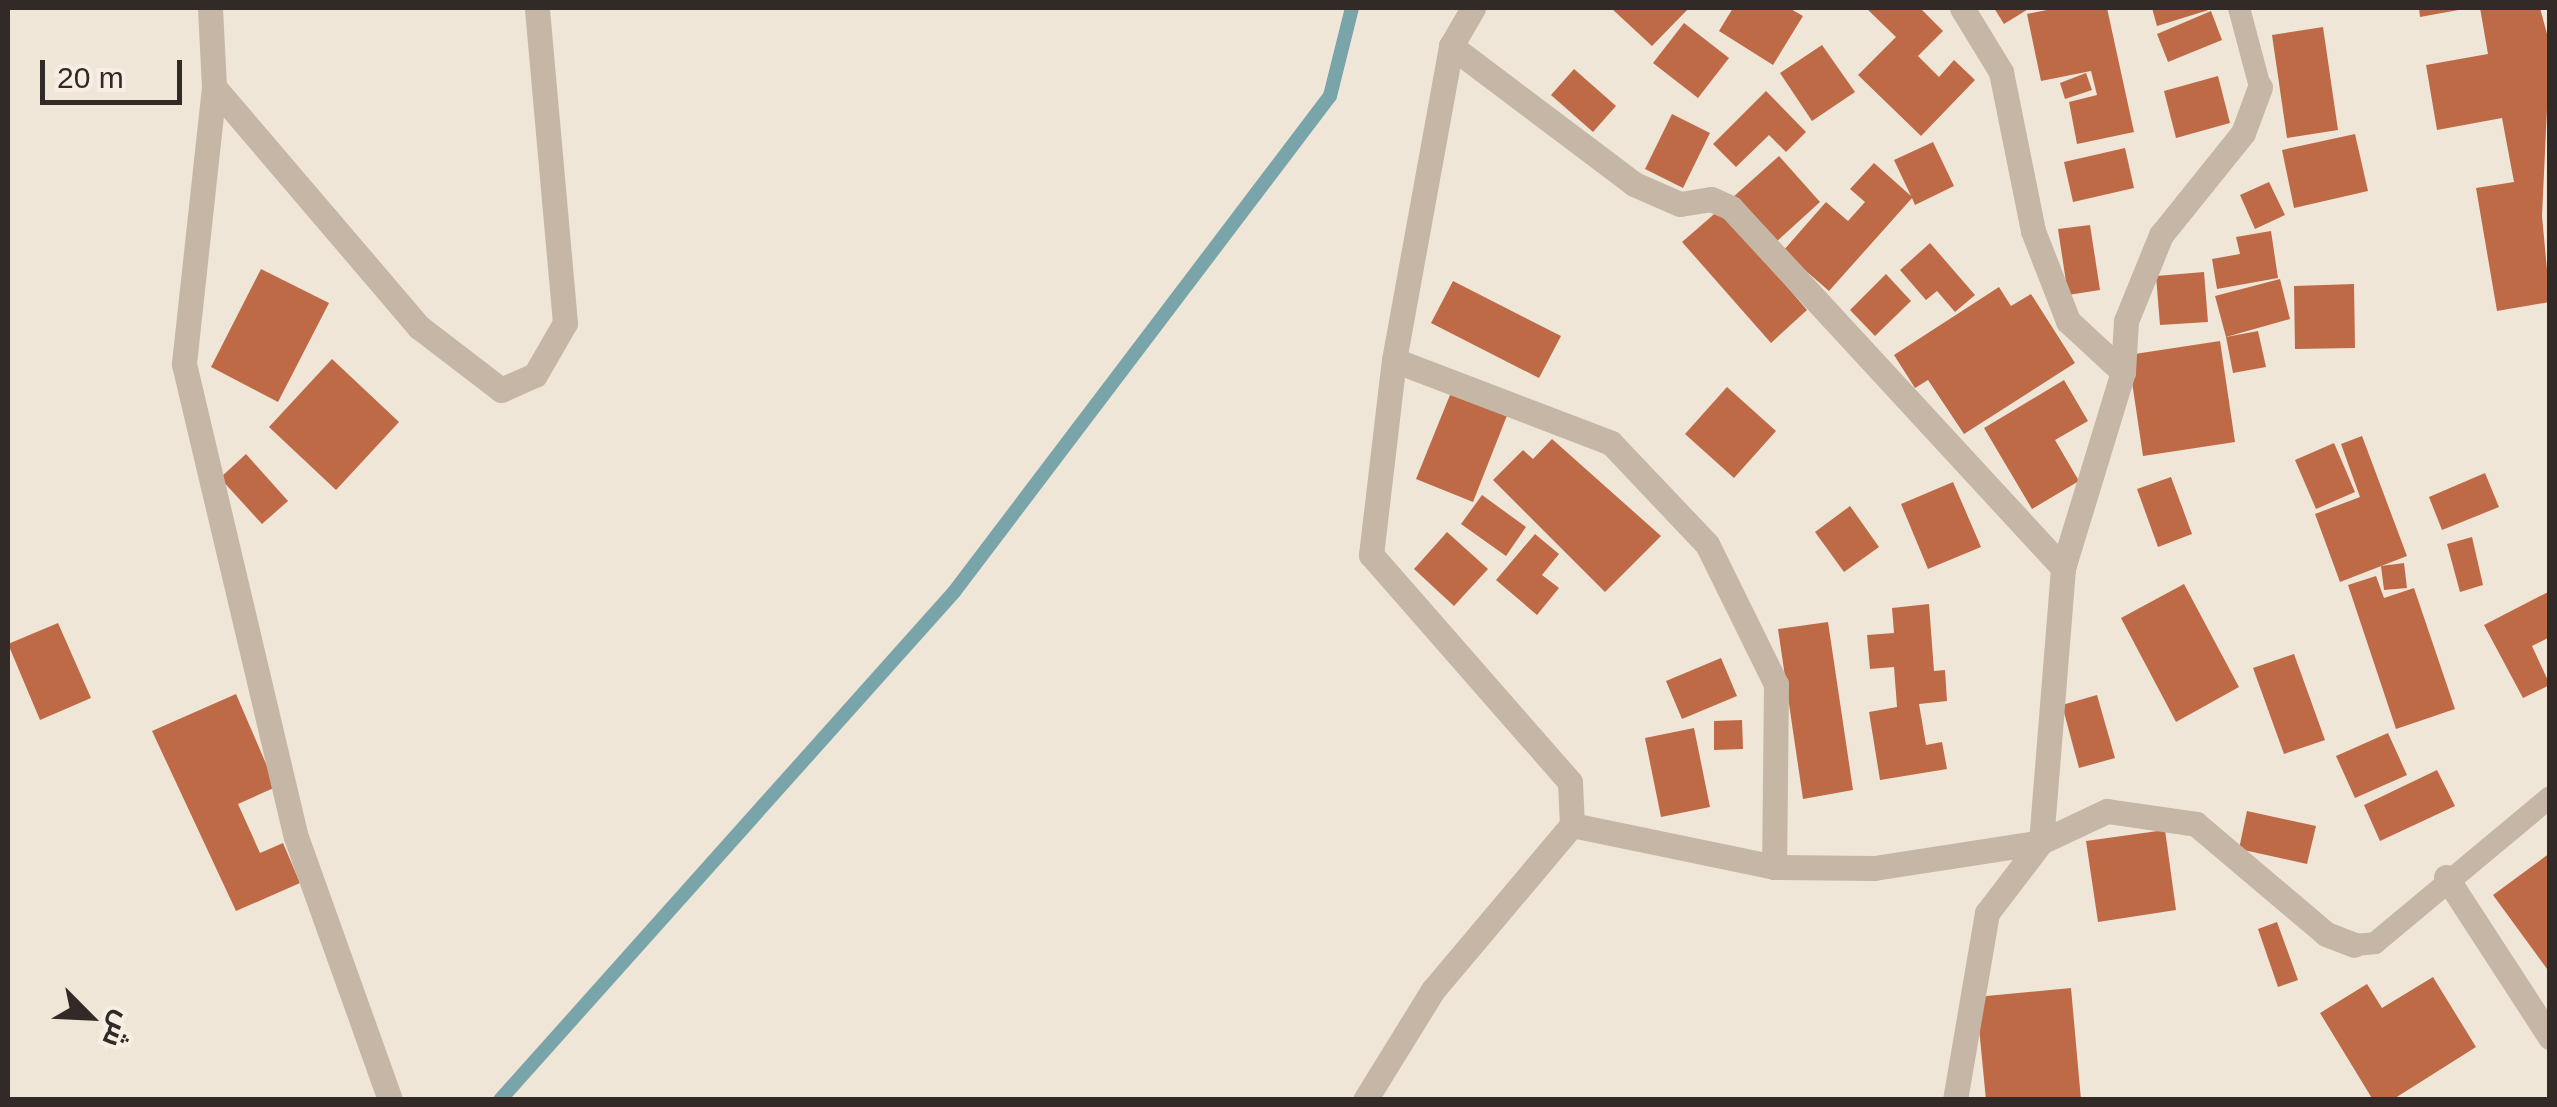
<!DOCTYPE html>
<meta charset="utf-8">
<style>
body{margin:0}
#map{position:relative;width:2557px;height:1107px;overflow:hidden;background:#efe6d8;font-family:Arial,Cairo,sans-serif}
div>[style]{position:absolute}
.stream>*{height:14px;margin:-7px;padding:0 7px;transform-origin:7px;border-radius:7px;background:#79a5aa}
.building>*{inset:0;background:#bf6a47}
.service>*{height:22px;margin:-11px;padding:0 11px;transform-origin:11px;border-radius:11px;background:#c6b6a5}
.minor>*{height:25px;margin:-12.5px;padding:0 12.5px;transform-origin:12.5px;border-radius:12.5px;background:#c6b6a5}
span{translate:-50% -50%;white-space:nowrap;text-align:center;line-height:1.15;-webkit-text-stroke:10px #f7efe4;paint-order:stroke}
.frame{position:absolute;inset:0;border:10px solid #322a26;pointer-events:none}
.north{position:absolute;left:40px;top:967px;width:100px;height:100px;-webkit-text-stroke:8px #f7efe4;paint-order:stroke;rotate:114deg;font-size:28px;font-weight:700;line-height:40px;text-align:center;color:#322a26}
.north::after{content:'';display:block;margin:auto;width:35px;height:45px;background:#322a26;clip-path:polygon(50% 0,100% 100%,50% 72%,0 100%)}
.scale{position:absolute;left:40px;top:60px;width:142px;height:45px;box-sizing:border-box;border:5px solid #322a26;border-top:0;padding-left:12px;font-size:30px;line-height:35px;white-space:nowrap;color:#322a26;-webkit-text-stroke:8px #f7efe4;paint-order:stroke}
</style>
<div id="map">
<div class="stream">
<i style="left:500px;top:1100px;width:681px;rotate:-48.21deg"></i>
<i style="left:954px;top:592px;width:622px;rotate:-52.84deg"></i>
<i style="left:1330px;top:96px;width:91px;rotate:-76deg"></i>
</div>
<div class="building">
<i style="clip-path:polygon(1611px 8px,1689px 8px,1652px 46px)"></i>
<i style="clip-path:polygon(1733px 8px,1789px 8px,1803px 16px,1773px 65px,1719px 31px)"></i>
<i style="clip-path:polygon(1866px 8px,1920px 8px,1943px 31px,1918px 56px,1939px 77px,1954px 60px,1975px 80px,1921px 136px,1858px 75px,1896px 37px)"></i>
<i style="clip-path:polygon(1994px 8px,2030px 8px,2004px 24px)"></i>
<i style="clip-path:polygon(2057px 8px,2107px 8px,2134px 132px,2077px 144px,2069px 102px,2097px 95px,2091px 71px,2041px 81px,2027px 14px)"></i>
<i style="clip-path:polygon(2152px 8px,2215px 8px,2157px 26px)"></i>
<i style="clip-path:polygon(2419px 8px,2464px 8px,2464px 9px,2420px 17px)"></i>
<i style="clip-path:polygon(2480px 8px,2540px 8px,2550px 45px,2542px 216px,2550px 302px,2497px 311px,2476px 188px,2514px 182px,2502px 118px,2437px 130px,2426px 65px,2488px 54px)"></i>
<i style="clip-path:polygon(2211px 11px,2222px 40px,2168px 62px,2157px 34px)"></i>
<i style="clip-path:polygon(1684px 23px,1729px 58px,1698px 98px,1653px 63px)"></i>
<i style="clip-path:polygon(2323px 27px,2338px 130px,2287px 138px,2272px 35px)"></i>
<i style="clip-path:polygon(1822px 45px,1855px 92px,1812px 121px,1780px 73px)"></i>
<i style="clip-path:polygon(1574px 69px,1616px 106px,1593px 132px,1551px 95px)"></i>
<i style="clip-path:polygon(2086px 73px,2092px 90px,2065px 99px,2060px 83px)"></i>
<i style="clip-path:polygon(2218px 76px,2230px 123px,2176px 138px,2164px 91px)"></i>
<i style="clip-path:polygon(1766px 91px,1806px 132px,1786px 152px,1769px 135px,1736px 167px,1713px 144px)"></i>
<i style="clip-path:polygon(1672px 114px,1710px 133px,1683px 188px,1645px 169px)"></i>
<i style="clip-path:polygon(2355px 134px,2368px 191px,2294px 208px,2282px 150px)"></i>
<i style="clip-path:polygon(1933px 142px,1954px 186px,1915px 205px,1912px 198px,1829px 291px,1783px 251px,1826px 202px,1848px 221px,1865px 202px,1850px 189px,1874px 163px,1911px 196px,1894px 160px)"></i>
<i style="clip-path:polygon(2125px 148px,2134px 188px,2073px 202px,2064px 162px)"></i>
<i style="clip-path:polygon(1779px 156px,1820px 202px,1774px 244px,1732px 198px)"></i>
<i style="clip-path:polygon(2269px 182px,2285px 215px,2255px 229px,2240px 195px)"></i>
<i style="clip-path:polygon(1720px 209px,1807px 310px,1771px 343px,1682px 242px)"></i>
<i style="clip-path:polygon(2090px 225px,2100px 290px,2068px 295px,2058px 229px)"></i>
<i style="clip-path:polygon(2271px 231px,2278px 278px,2217px 289px,2212px 259px,2240px 254px,2236px 237px)"></i>
<i style="clip-path:polygon(1930px 243px,1975px 295px,1955px 312px,1937px 291px,1926px 300px,1900px 270px)"></i>
<i style="clip-path:polygon(261px 269px,329px 303px,278px 402px,211px 367px)"></i>
<i style="clip-path:polygon(2204px 272px,2208px 322px,2160px 325px,2156px 276px)"></i>
<i style="clip-path:polygon(1886px 274px,1911px 301px,1875px 336px,1850px 310px)"></i>
<i style="clip-path:polygon(2280px 279px,2290px 319px,2226px 337px,2215px 296px)"></i>
<i style="clip-path:polygon(1453px 281px,1561px 336px,1539px 378px,1431px 323px)"></i>
<i style="clip-path:polygon(2354px 284px,2355px 348px,2295px 349px,2294px 286px)"></i>
<i style="clip-path:polygon(1999px 287px,2011px 306px,2031px 294px,2075px 363px,1964px 434px,1928px 380px,1915px 388px,1894px 355px)"></i>
<i style="clip-path:polygon(2258px 331px,2266px 367px,2233px 373px,2226px 337px)"></i>
<i style="clip-path:polygon(2220px 341px,2235px 442px,2143px 456px,2128px 355px)"></i>
<i style="clip-path:polygon(332px 359px,399px 422px,336px 490px,269px 427px)"></i>
<i style="clip-path:polygon(2064px 380px,2088px 421px,2055px 440px,2079px 481px,2032px 509px,1984px 428px)"></i>
<i style="clip-path:polygon(1727px 387px,1776px 431px,1734px 478px,1685px 434px)"></i>
<i style="clip-path:polygon(1452px 390px,1508px 413px,1473px 502px,1416px 479px)"></i>
<i style="clip-path:polygon(2362px 436px,2407px 556px,2340px 582px,2315px 514px,2360px 497px,2341px 444px)"></i>
<i style="clip-path:polygon(1552px 439px,1661px 536px,1605px 592px,1493px 480px,1523px 450px,1533px 459px)"></i>
<i style="clip-path:polygon(2334px 443px,2355px 492px,2316px 509px,2295px 460px)"></i>
<i style="clip-path:polygon(246px 454px,288px 501px,262px 524px,220px 478px)"></i>
<i style="clip-path:polygon(2485px 473px,2499px 507px,2442px 530px,2429px 497px)"></i>
<i style="clip-path:polygon(2171px 477px,2192px 534px,2158px 547px,2137px 489px)"></i>
<i style="clip-path:polygon(1953px 482px,1981px 547px,1928px 569px,1901px 504px)"></i>
<i style="clip-path:polygon(1482px 495px,1526px 527px,1506px 556px,1461px 524px)"></i>
<i style="clip-path:polygon(1850px 506px,1879px 547px,1844px 572px,1815px 532px)"></i>
<i style="clip-path:polygon(1447px 532px,1488px 569px,1454px 606px,1414px 569px)"></i>
<i style="clip-path:polygon(1535px 534px,1559px 554px,1542px 575px,1559px 588px,1537px 615px,1496px 580px)"></i>
<i style="clip-path:polygon(2472px 537px,2483px 585px,2460px 592px,2447px 544px)"></i>
<i style="clip-path:polygon(2404px 563px,2407px 588px,2384px 590px,2381px 566px)"></i>
<i style="clip-path:polygon(2376px 576px,2384px 598px,2414px 588px,2455px 709px,2396px 729px,2348px 585px)"></i>
<i style="clip-path:polygon(2184px 584px,2239px 687px,2176px 722px,2121px 618px)"></i>
<i style="clip-path:polygon(2550px 591px,2550px 637px,2532px 646px,2550px 685px,2523px 698px,2484px 625px)"></i>
<i style="clip-path:polygon(1929px 604px,1934px 671px,1945px 670px,1947px 701px,1919px 704px,1926px 745px,1942px 742px,1947px 769px,1880px 780px,1869px 712px,1897px 707px,1894px 667px,1870px 669px,1867px 635px,1894px 633px,1892px 608px)"></i>
<i style="clip-path:polygon(1828px 622px,1853px 790px,1803px 799px,1778px 629px)"></i>
<i style="clip-path:polygon(58px 623px,91px 698px,40px 720px,8px 644px)"></i>
<i style="clip-path:polygon(2294px 654px,2325px 740px,2284px 754px,2253px 668px)"></i>
<i style="clip-path:polygon(1721px 658px,1737px 696px,1682px 719px,1666px 681px)"></i>
<i style="clip-path:polygon(236px 694px,276px 787px,238px 804px,260px 853px,283px 843px,300px 883px,236px 911px,152px 731px)"></i>
<i style="clip-path:polygon(2097px 695px,2115px 758px,2079px 768px,2062px 705px)"></i>
<i style="clip-path:polygon(1742px 720px,1743px 749px,1714px 750px,1714px 721px)"></i>
<i style="clip-path:polygon(1694px 728px,1710px 807px,1661px 817px,1645px 738px)"></i>
<i style="clip-path:polygon(2388px 733px,2407px 775px,2355px 798px,2336px 756px)"></i>
<i style="clip-path:polygon(2437px 770px,2455px 806px,2380px 841px,2364px 805px)"></i>
<i style="clip-path:polygon(2247px 811px,2316px 826px,2307px 864px,2239px 849px)"></i>
<i style="clip-path:polygon(2165px 830px,2176px 910px,2098px 922px,2086px 841px)"></i>
<i style="clip-path:polygon(2550px 853px,2550px 973px,2493px 895px)"></i>
<i style="clip-path:polygon(2277px 922px,2298px 980px,2278px 987px,2258px 929px)"></i>
<i style="clip-path:polygon(2433px 977px,2476px 1047px,2392px 1100px,2373px 1100px,2320px 1013px,2367px 984px,2382px 1008px)"></i>
<i style="clip-path:polygon(2071px 988px,2081px 1100px,1986px 1100px,1976px 997px)"></i>
</div>
<div class="service">
<i style="left:2239px;top:8px;width:82px;rotate:75.1deg"></i>
<i style="left:2354px;top:945px;width:21px;rotate:-5deg"></i>
<i style="left:2375px;top:943px;width:228px;rotate:-39.8deg"></i>
</div>
<div class="minor">
<i style="left:210px;top:8px;width:79px;rotate:87.1deg"></i>
<i style="left:214px;top:87px;width:279px;rotate:96.2deg"></i>
<i style="left:184px;top:364px;width:486px;rotate:76.7deg"></i>
<i style="left:296px;top:837px;width:279px;rotate:70.3deg"></i>
<i style="left:1962px;top:8px;width:75px;rotate:58.6deg"></i>
<i style="left:2001px;top:72px;width:162px;rotate:78.6deg"></i>
<i style="left:2033px;top:231px;width:97px;rotate:68.7deg"></i>
<i style="left:2068px;top:321px;width:75px;rotate:42.8deg"></i>
<i style="left:1451px;top:46px;width:229px;rotate:37deg"></i>
<i style="left:1634px;top:184px;width:50px;rotate:23.5deg"></i>
<i style="left:1680px;top:204px;width:31px;rotate:-9deg"></i>
<i style="left:1711px;top:199px;width:22px;rotate:24deg"></i>
<i style="left:1731px;top:208px;width:490px;rotate:47.3deg"></i>
<i style="left:214px;top:87px;width:316px;rotate:49.5deg"></i>
<i style="left:419px;top:327px;width:103px;rotate:37.5deg"></i>
<i style="left:501px;top:390px;width:37px;rotate:-24deg"></i>
<i style="left:535px;top:375px;width:60px;rotate:-60deg"></i>
<i style="left:565px;top:323px;width:316px;rotate:-95.1deg"></i>
<i style="left:1394px;top:360px;width:232px;rotate:20.9deg"></i>
<i style="left:1611px;top:443px;width:139px;rotate:46.5deg"></i>
<i style="left:1707px;top:544px;width:156px;rotate:63.8deg"></i>
<i style="left:1776px;top:684px;width:183px;rotate:90.6deg"></i>
<i style="left:1572px;top:825px;width:206px;rotate:11.7deg"></i>
<i style="left:1774px;top:867px;width:100px;rotate:0.6deg"></i>
<i style="left:1874px;top:868px;width:169px;rotate:-8.8deg"></i>
<i style="left:2041px;top:842px;width:275px;rotate:-85.4deg"></i>
<i style="left:2063px;top:568px;width:205px;rotate:-73deg"></i>
<i style="left:2123px;top:372px;width:51px;rotate:-86.6deg"></i>
<i style="left:2126px;top:321px;width:93px;rotate:-67.9deg"></i>
<i style="left:2161px;top:235px;width:131px;rotate:-51.2deg"></i>
<i style="left:2243px;top:133px;width:49px;rotate:-69.7deg"></i>
<i style="left:2446px;top:877px;width:191px;rotate:57deg"></i>
<i style="left:1365px;top:1100px;width:129px;rotate:-58.3deg"></i>
<i style="left:1433px;top:990px;width:216px;rotate:-49.9deg"></i>
<i style="left:1572px;top:825px;width:43px;rotate:-92.7deg"></i>
<i style="left:1570px;top:782px;width:302px;rotate:-131.2deg"></i>
<i style="left:1371px;top:555px;width:196px;rotate:-83.3deg"></i>
<i style="left:1394px;top:360px;width:319px;rotate:-79.7deg"></i>
<i style="left:1451px;top:46px;width:44px;rotate:-59.9deg"></i>
<i style="left:1955px;top:1100px;width:190px;rotate:-80.3deg"></i>
<i style="left:1987px;top:913px;width:89px;rotate:-52.7deg"></i>
<i style="left:2041px;top:842px;width:73px;rotate:-25.2deg"></i>
<i style="left:2107px;top:811px;width:90px;rotate:8.3deg"></i>
<i style="left:2196px;top:824px;width:170px;rotate:40.2deg"></i>
<i style="left:2326px;top:934px;width:30px;rotate:21deg"></i>
</div>
<div class="frame"></div>
<div class="north">ش</div>
<div class="scale">20 m</div>
</div>
